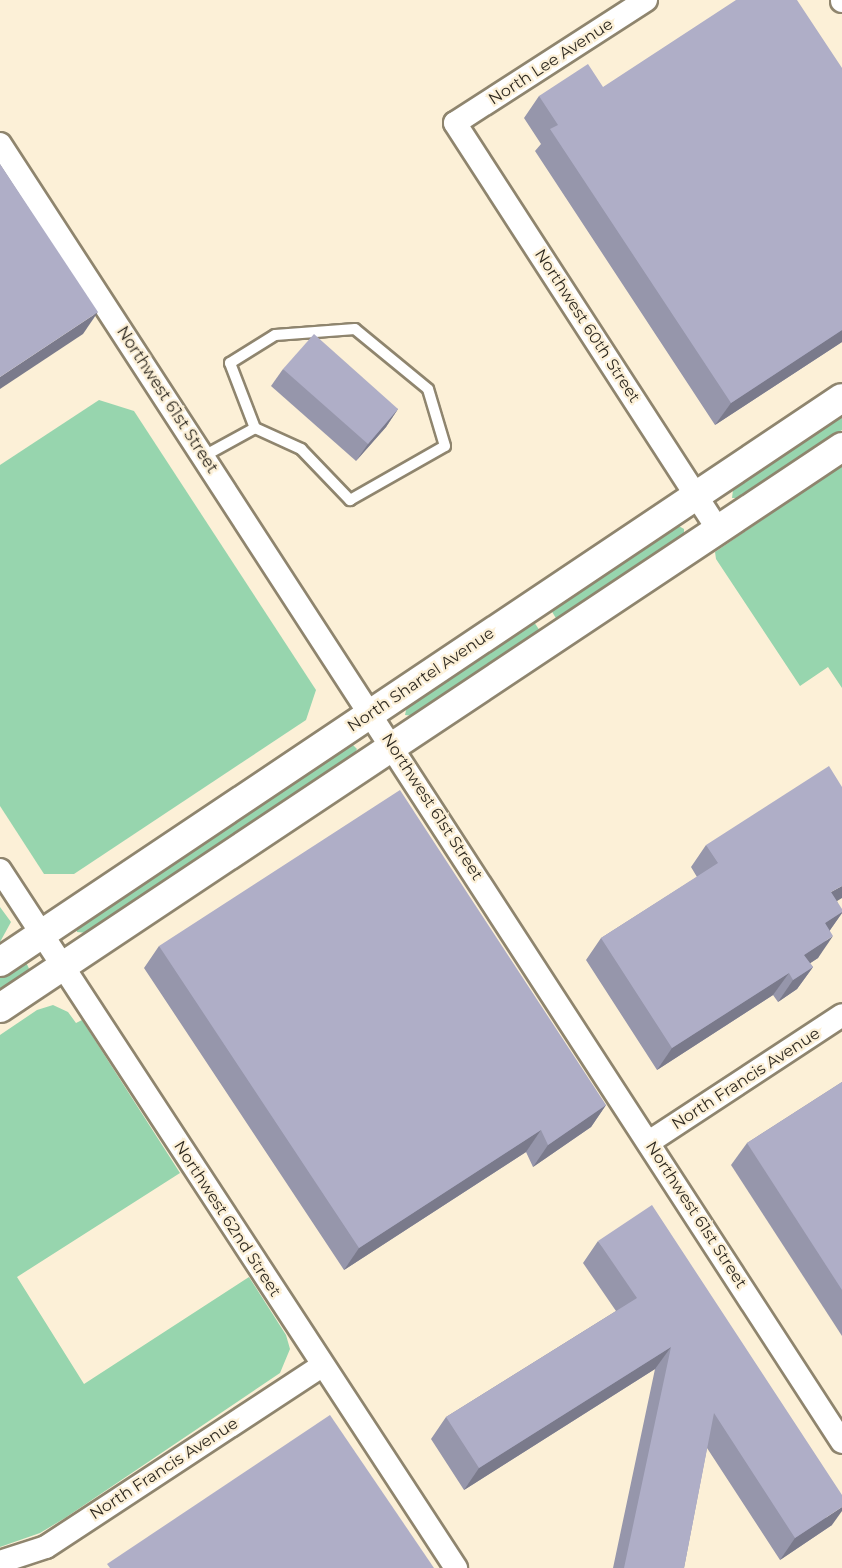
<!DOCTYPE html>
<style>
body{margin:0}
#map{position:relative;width:842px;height:1568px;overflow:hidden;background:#fcf0d7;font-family:Montserrat,sans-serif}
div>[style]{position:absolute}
.green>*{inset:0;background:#97d5ae}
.roads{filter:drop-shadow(2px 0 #8f856e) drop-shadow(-2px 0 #8f856e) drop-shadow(0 2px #8f856e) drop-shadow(0 -2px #8f856e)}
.service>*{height:10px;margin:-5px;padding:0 5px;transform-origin:5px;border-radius:5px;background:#fff}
.minor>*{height:22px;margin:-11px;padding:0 11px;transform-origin:11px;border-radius:11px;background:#fff}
.tertiary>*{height:28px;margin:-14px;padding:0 14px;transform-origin:14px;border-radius:14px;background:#fff}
.wall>*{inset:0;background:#9696ab}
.shaded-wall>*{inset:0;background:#7a7a8b}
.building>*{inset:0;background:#afaec7}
span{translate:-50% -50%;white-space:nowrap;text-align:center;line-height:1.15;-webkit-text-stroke:4.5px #fcf0d7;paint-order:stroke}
.street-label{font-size:16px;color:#2e2920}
</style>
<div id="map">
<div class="green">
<i style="clip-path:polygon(99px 400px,134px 411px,316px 690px,306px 720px,74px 874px,44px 874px,0 806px,0 465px)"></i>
<i style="clip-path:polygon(842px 416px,842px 430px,742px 498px,732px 498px,733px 490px)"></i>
<i style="clip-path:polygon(842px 465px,842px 688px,828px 667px,800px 686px,716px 559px,715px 552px)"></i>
<i style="clip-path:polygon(677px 525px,684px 529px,684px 535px,557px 620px,551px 610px)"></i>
<i style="clip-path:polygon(534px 622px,540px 631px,414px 716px,405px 715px,407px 706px)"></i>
<i style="clip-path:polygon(351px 743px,357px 749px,354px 754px,87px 933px,77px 932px,76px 927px)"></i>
<i style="clip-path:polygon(0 907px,11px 922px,0 942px,0 906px)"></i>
<i style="clip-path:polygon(26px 962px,30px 971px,0 992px,0 978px)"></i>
<i style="clip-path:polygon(53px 1005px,68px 1012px,76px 1023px,82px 1020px,180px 1173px,17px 1277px,84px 1384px,249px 1277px,286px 1335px,290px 1349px,280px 1373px,65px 1518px,40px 1533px,0 1547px,0 1035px,37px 1010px)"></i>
</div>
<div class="roads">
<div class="service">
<i style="left:204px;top:456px;width:58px;rotate:-28.8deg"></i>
<i style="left:255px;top:428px;width:51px;rotate:24.5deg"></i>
<i style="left:301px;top:449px;width:71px;rotate:46.1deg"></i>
<i style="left:350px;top:500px;width:109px;rotate:-29.6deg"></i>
<i style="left:445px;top:446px;width:59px;rotate:-106.6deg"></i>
<i style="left:428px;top:389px;width:94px;rotate:-140.6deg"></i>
<i style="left:355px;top:329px;width:80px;rotate:175.7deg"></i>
<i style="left:275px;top:335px;width:53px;rotate:148.1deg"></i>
<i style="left:230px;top:363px;width:70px;rotate:69deg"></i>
</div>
<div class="minor">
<i style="left:646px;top:0;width:227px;rotate:147.2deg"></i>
<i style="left:455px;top:123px;width:484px;rotate:57.1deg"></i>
<i style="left:842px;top:0;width:1px;rotate:90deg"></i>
<i style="left:0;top:144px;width:1547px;rotate:57.03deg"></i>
<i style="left:0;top:870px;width:834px;rotate:56.84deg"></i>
<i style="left:649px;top:1142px;width:231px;rotate:-33.3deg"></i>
<i style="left:0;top:1562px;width:48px;rotate:-18.1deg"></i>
<i style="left:46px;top:1547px;width:331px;rotate:-33.3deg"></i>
</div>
<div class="tertiary">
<i style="left:0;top:962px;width:1013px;rotate:-33.82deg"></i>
<i style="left:0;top:1008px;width:1012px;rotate:-33.67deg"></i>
</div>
</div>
<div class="wall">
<i style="clip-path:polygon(842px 68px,842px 342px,715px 425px,535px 151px,541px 144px,524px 118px,539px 96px,603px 87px)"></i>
<i style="clip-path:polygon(283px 369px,398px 409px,386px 427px,356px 461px,271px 386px)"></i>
<i style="clip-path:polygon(706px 845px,837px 901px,842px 913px,830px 930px,818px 958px,810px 963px,813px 967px,797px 989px,778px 1002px,773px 995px,657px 1070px,586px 960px,601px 938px,697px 877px,691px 867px)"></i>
<i style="clip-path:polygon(159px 946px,606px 1105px,591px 1127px,533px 1167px,526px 1152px,344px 1270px,144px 968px)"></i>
<i style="clip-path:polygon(842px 1082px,842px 1336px,731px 1165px,747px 1143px)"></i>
<i style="clip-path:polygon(598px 1241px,832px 1525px,780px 1560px,707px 1448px,684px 1568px,613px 1568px,655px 1369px,464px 1490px,431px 1439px,446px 1417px,616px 1311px,583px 1263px)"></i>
</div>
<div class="shaded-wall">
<i style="clip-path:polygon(98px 312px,83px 334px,0 389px,0 377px)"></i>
<i style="clip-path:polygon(842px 330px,842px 342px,715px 425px,731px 403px)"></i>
<i style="clip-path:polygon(398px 409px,386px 427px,356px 461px,368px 444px)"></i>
<i style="clip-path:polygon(842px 886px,842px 898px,816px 914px,831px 892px)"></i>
<i style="clip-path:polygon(842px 912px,842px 913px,828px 933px,825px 923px)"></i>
<i style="clip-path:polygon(833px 936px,818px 958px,791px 976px,804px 955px)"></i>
<i style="clip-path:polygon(813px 967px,797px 989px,778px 1002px,793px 980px)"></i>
<i style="clip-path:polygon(789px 973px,773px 995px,657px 1070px,672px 1048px)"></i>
<i style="clip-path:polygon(606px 1105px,591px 1127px,533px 1167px,548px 1145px)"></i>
<i style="clip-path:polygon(541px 1130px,526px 1152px,344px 1270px,359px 1248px)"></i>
<i style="clip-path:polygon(671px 1347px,655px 1369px,464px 1490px,479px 1468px)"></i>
<i style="clip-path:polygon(842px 1507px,842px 1511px,832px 1525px,780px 1560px,795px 1538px)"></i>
</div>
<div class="building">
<i style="clip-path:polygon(736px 0,797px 0,842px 68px,842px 330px,731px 403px,550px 129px,558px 125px,539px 96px,588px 64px,603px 87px)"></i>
<i style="clip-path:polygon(0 164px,98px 312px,0 377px)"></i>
<i style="clip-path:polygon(314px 334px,398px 409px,368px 444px,283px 369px)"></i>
<i style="clip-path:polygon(829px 766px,842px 787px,842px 886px,831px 892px,842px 909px,842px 912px,825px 923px,833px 936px,804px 955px,813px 967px,793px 980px,789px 973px,672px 1048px,601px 938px,718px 863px,706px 845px)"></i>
<i style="clip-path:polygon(400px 790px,606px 1105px,548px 1145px,541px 1130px,359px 1248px,159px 946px)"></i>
<i style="clip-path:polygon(842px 1082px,842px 1290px,747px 1143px)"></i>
<i style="clip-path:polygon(652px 1205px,842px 1495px,842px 1507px,795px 1538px,714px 1413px,684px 1568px,624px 1568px,671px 1347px,479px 1468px,446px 1417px,637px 1298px,598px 1241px)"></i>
<i style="clip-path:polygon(330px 1415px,434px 1568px,110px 1568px,107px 1564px)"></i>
</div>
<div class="street-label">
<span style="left:551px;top:62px;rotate:-33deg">North Lee Avenue</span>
<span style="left:587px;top:326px;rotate:57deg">Northwest 60th Street</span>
<span style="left:167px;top:400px;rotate:57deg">Northwest 61st Street</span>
<span style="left:421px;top:680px;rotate:-34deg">North Shartel Avenue</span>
<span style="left:432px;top:807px;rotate:57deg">Northwest 61st Street</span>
<span style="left:746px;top:1079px;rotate:-33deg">North Francis Avenue</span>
<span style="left:696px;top:1215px;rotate:57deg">Northwest 61st Street</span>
<span style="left:227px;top:1219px;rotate:57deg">Northwest 62nd Street</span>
<span style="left:164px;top:1469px;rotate:-33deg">North Francis Avenue</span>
</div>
</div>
